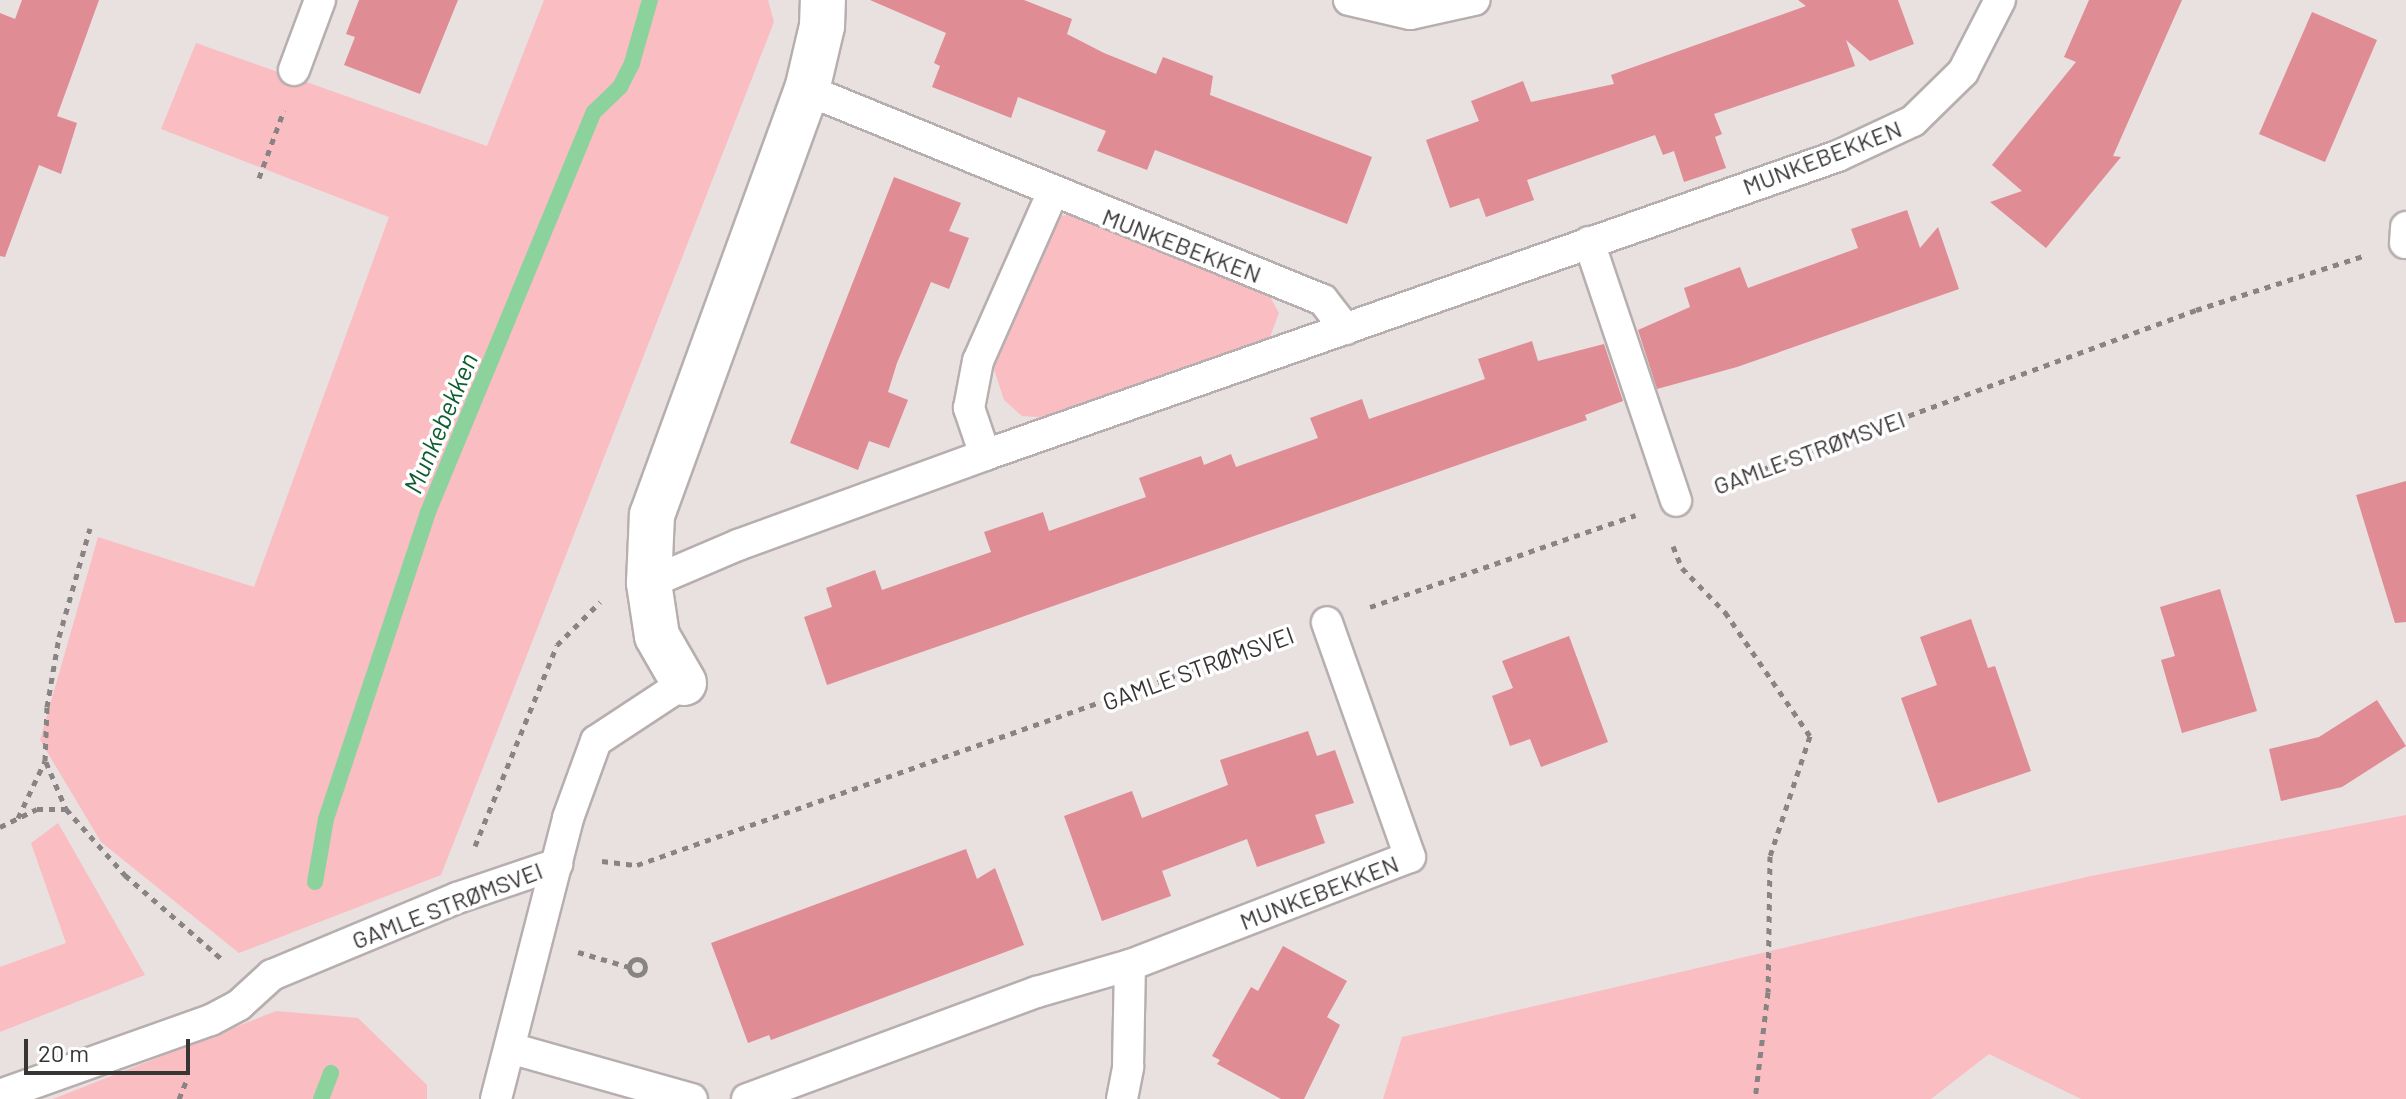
<!DOCTYPE html>
<meta charset="utf-8">
<style>
body{margin:0}
#map{position:relative;width:2406px;height:1099px;overflow:hidden;background:#e9e0e0;font-family:Barlow,sans-serif}
div>[style]{position:absolute}
.green>*{inset:0;background:#fabdc2}
.stream>*{height:16px;margin:-8px;padding:0 8px;transform-origin:8px;border-radius:8px;background:#8cd29d}
.building>*{inset:0;background:#df8c95}
.path>*{height:5px;margin-top:-2.5px;transform-origin:0;background:repeating-linear-gradient(90deg,#898484 0 6px,transparent 0 12px)}
.path>.ring{margin:-2.5px;padding:0;box-sizing:content-box;background:none;border:5px solid #898484;border-radius:50%}
.roads{filter:drop-shadow(2px 0 #b7afaf) drop-shadow(-2px 0 #b7afaf) drop-shadow(0 2px #b7afaf) drop-shadow(0 -2px #b7afaf)}
.service>*{height:30px;margin:-15px;padding:0 15px;transform-origin:15px;border-radius:15px;background:#fff}
.minor>*{height:44px;margin:-22px;padding:0 22px;transform-origin:22px;border-radius:22px;background:#fff}
span{translate:-50% -50%;white-space:nowrap;text-align:center;line-height:1.15;-webkit-text-stroke:7px #fff;paint-order:stroke}
.street-label{font-size:24px;color:#383535}
.water-label{font-size:26px;color:#0e5d2e;font-style:italic}
.scale{position:absolute;left:24px;top:1039px;width:166px;height:36px;box-sizing:border-box;border:4px solid #383535;border-top:0;padding-left:10px;font-size:24px;line-height:28px;white-space:nowrap;color:#383535;-webkit-text-stroke:6px #fff;paint-order:stroke}
</style>
<div id="map">
<div class="green">
<i style="clip-path:polygon(544px 0,768px 0,774px 22px,441px 875px,239px 953px,101px 842px,40px 740px,98px 537px,254px 587px,389px 217px,161px 129px,196px 43px,487px 146px)"></i>
<i style="clip-path:polygon(1075px 214px,1266px 290px,1279px 313px,1270px 337px,1261px 346px,1052px 418px,1022px 416px,1004px 400px,992px 363px,1058px 216px)"></i>
<i style="clip-path:polygon(2406px 815px,2406px 1099px,2081px 1099px,1989px 1054px,1931px 1099px,1383px 1099px,1402px 1037px,2091px 876px)"></i>
<i style="clip-path:polygon(58px 823px,145px 975px,0 1032px,0 967px,66px 943px,31px 843px)"></i>
<i style="clip-path:polygon(276px 1011px,358px 1018px,427px 1085px,427px 1099px,53px 1099px)"></i>
</div>
<div class="stream">
<i style="left:315px;top:882px;width:64px;rotate:-80.1deg"></i>
<i style="left:326px;top:819px;width:324px;rotate:-71.6deg"></i>
<i style="left:428px;top:512px;width:433px;rotate:-67.5deg"></i>
<i style="left:594px;top:112px;width:36px;rotate:-44deg"></i>
<i style="left:620px;top:87px;width:27px;rotate:-63deg"></i>
<i style="left:632px;top:63px;width:66px;rotate:-74.1deg"></i>
<i style="left:321px;top:1099px;width:28px;rotate:-69deg"></i>
</div>
<div class="building">
<i style="clip-path:polygon(22px 0,99px 0,57px 116px,77px 123px,61px 174px,39px 165px,5px 257px,0 256px,0 13px,15px 19px)"></i>
<i style="clip-path:polygon(359px 0,458px 0,420px 94px,344px 65px,355px 37px,346px 34px)"></i>
<i style="clip-path:polygon(870px 0,1024px 0,1072px 19px,1067px 34px,1104px 53px,1156px 74px,1163px 57px,1213px 76px,1210px 95px,1372px 157px,1347px 224px,1155px 150px,1147px 170px,1097px 151px,1106px 131px,1018px 97px,1011px 118px,932px 87px,940px 66px,934px 63px,946px 33px)"></i>
<i style="clip-path:polygon(1798px 0,1898px 0,1914px 44px,1870px 61px,1846px 40px,1855px 66px,1714px 114px,1722px 134px,1715px 137px,1726px 168px,1684px 182px,1674px 151px,1663px 155px,1655px 135px,1527px 180px,1534px 200px,1486px 217px,1479px 198px,1450px 208px,1426px 140px,1479px 121px,1471px 101px,1523px 81px,1531px 102px,1614px 84px,1611px 75px,1806px 6px)"></i>
<i style="clip-path:polygon(2089px 0,2182px 0,2113px 156px,2121px 157px,2046px 248px,1990px 202px,2022px 191px,1992px 165px,2076px 62px,2064px 57px)"></i>
<i style="clip-path:polygon(2312px 12px,2377px 40px,2325px 162px,2259px 134px)"></i>
<i style="clip-path:polygon(894px 177px,961px 203px,949px 231px,969px 238px,949px 289px,931px 282px,897px 363px,888px 392px,908px 400px,889px 448px,869px 441px,858px 470px,790px 443px)"></i>
<i style="clip-path:polygon(1907px 210px,1920px 248px,1938px 227px,1959px 289px,1737px 367px,1657px 389px,1638px 330px,1690px 307px,1684px 288px,1740px 267px,1748px 288px,1858px 248px,1851px 229px)"></i>
<i style="clip-path:polygon(1532px 341px,1538px 361px,1604px 344px,1623px 401px,1585px 415px,1587px 420px,827px 685px,804px 617px,832px 607px,826px 588px,875px 570px,882px 590px,991px 552px,984px 532px,1043px 512px,1049px 531px,1146px 497px,1139px 478px,1201px 456px,1204px 465px,1231px 454px,1236px 467px,1318px 438px,1310px 418px,1362px 399px,1369px 419px,1485px 379px,1478px 359px)"></i>
<i style="clip-path:polygon(2406px 481px,2406px 622px,2395px 623px,2356px 495px)"></i>
<i style="clip-path:polygon(2220px 589px,2257px 711px,2182px 733px,2161px 660px,2175px 656px,2160px 607px)"></i>
<i style="clip-path:polygon(1971px 619px,1988px 668px,1995px 666px,2031px 771px,1938px 803px,1901px 698px,1937px 685px,1920px 637px)"></i>
<i style="clip-path:polygon(1569px 636px,1608px 742px,1541px 767px,1530px 739px,1510px 746px,1492px 696px,1513px 688px,1502px 661px)"></i>
<i style="clip-path:polygon(2377px 700px,2406px 746px,2342px 787px,2281px 801px,2269px 749px,2319px 737px)"></i>
<i style="clip-path:polygon(1308px 731px,1317px 756px,1335px 750px,1354px 803px,1315px 815px,1325px 843px,1257px 867px,1247px 839px,1162px 871px,1171px 896px,1102px 921px,1064px 816px,1132px 791px,1142px 818px,1228px 785px,1220px 760px)"></i>
<i style="clip-path:polygon(966px 849px,977px 879px,995px 868px,1024px 945px,771px 1040px,769px 1035px,748px 1043px,711px 943px)"></i>
<i style="clip-path:polygon(1283px 946px,1347px 981px,1327px 1017px,1340px 1025px,1304px 1099px,1281px 1099px,1217px 1064px,1220px 1060px,1212px 1056px,1251px 987px,1258px 991px)"></i>
</div>
<div class="path">
<i style="left:259px;top:178px;width:72px;rotate:-69.8deg"></i>
<i style="left:1717px;top:486px;width:510px;rotate:-20.17deg"></i>
<i style="left:2196px;top:310px;width:176px;rotate:-17.9deg"></i>
<i style="left:1673px;top:546px;width:24px;rotate:68deg"></i>
<i style="left:1682px;top:568px;width:62px;rotate:45.7deg"></i>
<i style="left:1725px;top:612px;width:150px;rotate:55.6deg"></i>
<i style="left:1810px;top:736px;width:126px;rotate:108.4deg"></i>
<i style="left:1770px;top:856px;width:136px;rotate:90.8deg"></i>
<i style="left:1768px;top:992px;width:108px;rotate:96.9deg"></i>
<i style="left:1370px;top:607px;width:281px;rotate:-19.1deg"></i>
<i style="left:46px;top:762px;width:51px;rotate:66.9deg"></i>
<i style="left:18px;top:818px;width:63px;rotate:-64.7deg"></i>
<i style="left:45px;top:761px;width:54px;rotate:-87.9deg"></i>
<i style="left:47px;top:707px;width:71px;rotate:-80.3deg"></i>
<i style="left:59px;top:637px;width:113px;rotate:-74.1deg"></i>
<i style="left:0;top:827px;width:41px;rotate:-25.9deg"></i>
<i style="left:37px;top:809px;width:29px"></i>
<i style="left:66px;top:809px;width:89px;rotate:48.2deg"></i>
<i style="left:125px;top:875px;width:131px;rotate:41deg"></i>
<i style="left:475px;top:846px;width:217px;rotate:-67.8deg"></i>
<i style="left:557px;top:645px;width:61px;rotate:-45deg"></i>
<i style="left:602px;top:861px;width:35px;rotate:7deg"></i>
<i style="left:637px;top:865px;width:687px;rotate:-19.38deg"></i>
<i style="left:578px;top:952px;width:53px;rotate:16.4deg"></i>
<i class="ring" style="left:629px;top:959px;width:11px;height:11px"></i>
<i style="left:179px;top:1099px;width:24px;rotate:-68deg"></i>
</div>
<div class="roads">
<div class="service">
<i style="left:1349px;top:0;width:63px;rotate:12.9deg"></i>
<i style="left:1410px;top:14px;width:66px;rotate:-12.3deg"></i>
<i style="left:294px;top:70px;width:75px;rotate:-69.6deg"></i>
<i style="left:807px;top:90px;width:557px;rotate:22.15deg"></i>
<i style="left:1323px;top:300px;width:37px;rotate:52deg"></i>
<i style="left:1589px;top:242px;width:273px;rotate:71.4deg"></i>
<i style="left:2405px;top:243px;width:16px;rotate:-86deg"></i>
<i style="left:985px;top:455px;width:50px;rotate:-108.8deg"></i>
<i style="left:969px;top:408px;width:48px;rotate:-79.2deg"></i>
<i style="left:978px;top:361px;width:183px;rotate:-66.1deg"></i>
<i style="left:649px;top:583px;width:97px;rotate:-23.1deg"></i>
<i style="left:738px;top:545px;width:263px;rotate:-20deg"></i>
<i style="left:985px;top:455px;width:904px;rotate:-19.32deg"></i>
<i style="left:1838px;top:156px;width:83px;rotate:-25deg"></i>
<i style="left:1913px;top:121px;width:70px;rotate:-44.4deg"></i>
<i style="left:1963px;top:72px;width:81px;rotate:-62.8deg"></i>
<i style="left:510px;top:1048px;width:189px;rotate:15.7deg"></i>
<i style="left:0;top:1095px;width:224px;rotate:-19.6deg"></i>
<i style="left:211px;top:1020px;width:32px;rotate:-28deg"></i>
<i style="left:239px;top:1005px;width:45px;rotate:-42.3deg"></i>
<i style="left:272px;top:975px;width:200px;rotate:-22.6deg"></i>
<i style="left:457px;top:898px;width:106px;rotate:-18.8deg"></i>
<i style="left:496px;top:1099px;width:290px;rotate:-75.6deg"></i>
<i style="left:568px;top:818px;width:82px;rotate:-70deg"></i>
<i style="left:596px;top:741px;width:105px;rotate:-33.4deg"></i>
<i style="left:747px;top:1099px;width:309px;rotate:-20.3deg"></i>
<i style="left:1037px;top:992px;width:97px;rotate:-16.2deg"></i>
<i style="left:1130px;top:965px;width:300px;rotate:-21.1deg"></i>
<i style="left:1410px;top:857px;width:249px;rotate:-109.5deg"></i>
<i style="left:1122px;top:1099px;width:33px;rotate:-79deg"></i>
<i style="left:1128px;top:1067px;width:102px;rotate:-88.9deg"></i>
</div>
<div class="minor">
<i style="left:684px;top:683px;width:54px;rotate:-119.9deg"></i>
<i style="left:657px;top:636px;width:54px;rotate:-98.6deg"></i>
<i style="left:649px;top:583px;width:68px;rotate:-87.5deg"></i>
<i style="left:652px;top:515px;width:452px;rotate:-70deg"></i>
<i style="left:807px;top:90px;width:66px;rotate:-76.8deg"></i>
<i style="left:822px;top:26px;width:26px;rotate:-88deg"></i>
</div>
</div>
<div class="street-label">
<span style="left:1822px;top:157px;rotate:-21deg">MUNKEBEKKEN</span>
<span style="left:1182px;top:245px;rotate:21deg">MUNKEBEKKEN</span>
<span style="left:1809px;top:452px;rotate:-20deg">GAMLE STRØMSVEI</span>
<span style="left:1198px;top:668px;rotate:-20deg">GAMLE STRØMSVEI</span>
<span style="left:1319px;top:892px;rotate:-21deg">MUNKEBEKKEN</span>
<span style="left:447px;top:905px;rotate:-21deg">GAMLE STRØMSVEI</span>
</div>
<div class="water-label">
<span style="left:440px;top:423px;rotate:-67deg">Munkebekken</span>
</div>
<div class="scale">20 m</div>
</div>
